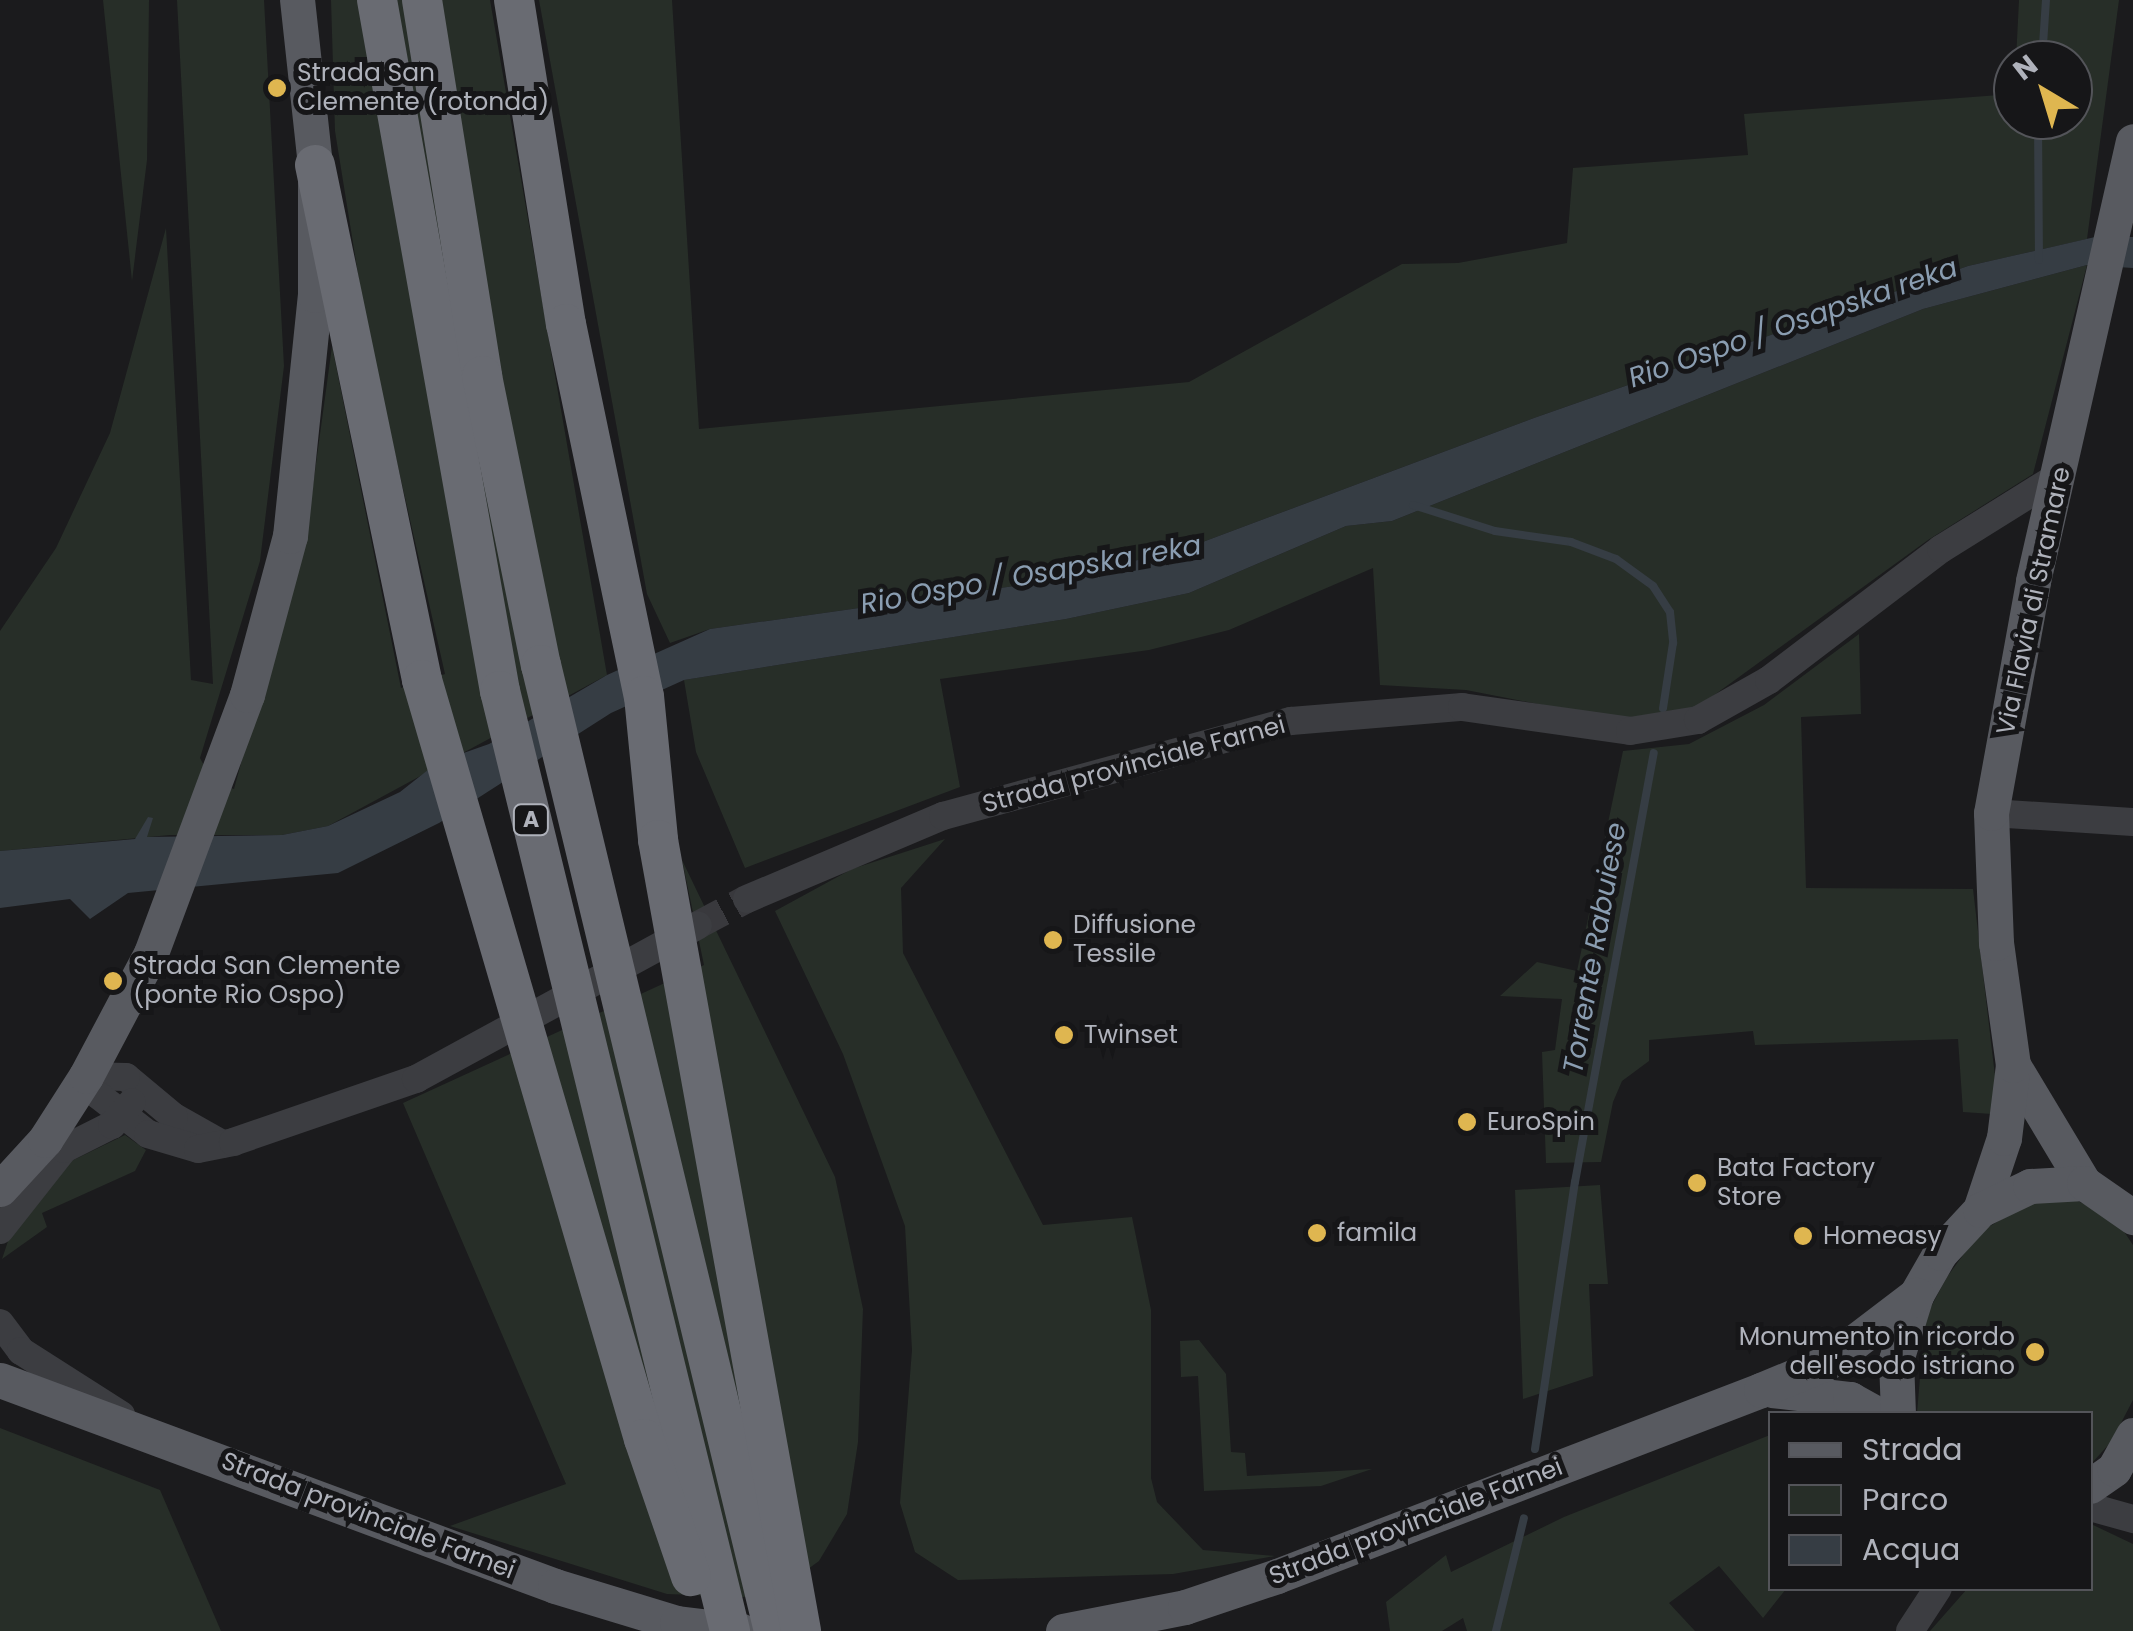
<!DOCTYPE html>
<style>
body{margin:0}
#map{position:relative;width:2133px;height:1631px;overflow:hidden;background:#1b1b1d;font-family:Poppins,sans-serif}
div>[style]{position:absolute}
.green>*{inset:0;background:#272e28}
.water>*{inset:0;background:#363d44}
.stream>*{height:8px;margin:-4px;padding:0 4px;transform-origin:4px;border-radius:4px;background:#363d44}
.minor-tunnel>*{height:28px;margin-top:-14px;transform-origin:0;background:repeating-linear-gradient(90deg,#39393d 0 28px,transparent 0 42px)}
.minor>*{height:28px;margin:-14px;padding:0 14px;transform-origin:14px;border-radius:14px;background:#3c3d41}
.major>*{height:35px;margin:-17.5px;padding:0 17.5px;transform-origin:17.5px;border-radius:17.5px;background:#585a60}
.highway>*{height:40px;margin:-20px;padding:0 20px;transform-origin:20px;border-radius:20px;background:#696b72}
.highway-bridge>*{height:40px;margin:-20px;padding:0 20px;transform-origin:20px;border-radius:20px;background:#696b72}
.dots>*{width:28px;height:28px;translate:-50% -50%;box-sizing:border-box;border:5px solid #161618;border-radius:50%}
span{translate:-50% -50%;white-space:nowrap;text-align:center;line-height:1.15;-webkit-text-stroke:10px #161618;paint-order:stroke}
.shield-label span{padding:2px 8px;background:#161618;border:2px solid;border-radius:8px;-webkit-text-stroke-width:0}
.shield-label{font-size:22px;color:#afb2bb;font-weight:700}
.poi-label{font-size:25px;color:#afb2bb}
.left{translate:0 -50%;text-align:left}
.right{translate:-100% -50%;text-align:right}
.street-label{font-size:25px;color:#afb2bb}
.water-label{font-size:28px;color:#8a9db1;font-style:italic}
.legend{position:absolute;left:1768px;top:1411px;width:325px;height:180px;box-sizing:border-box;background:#161618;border:2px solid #535459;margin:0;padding:12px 18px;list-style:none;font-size:30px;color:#afb2bb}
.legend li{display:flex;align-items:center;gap:20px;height:50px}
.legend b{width:50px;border:2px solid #535459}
.north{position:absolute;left:1993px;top:40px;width:100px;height:100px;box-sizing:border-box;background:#161618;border:2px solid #535459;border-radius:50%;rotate:322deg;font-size:28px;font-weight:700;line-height:40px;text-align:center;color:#afb2bb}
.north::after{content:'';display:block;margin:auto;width:35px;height:45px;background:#dfb650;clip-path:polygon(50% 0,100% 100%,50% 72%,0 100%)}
</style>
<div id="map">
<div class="green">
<i style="clip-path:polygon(103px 0,149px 0,147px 160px,132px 281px)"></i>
<i style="clip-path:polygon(177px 0,264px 0,284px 366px,260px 561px,200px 758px,207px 771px,216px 784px,234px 789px,309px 515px,332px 346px,401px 688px,445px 674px,367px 330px,335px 131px,331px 0,490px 0,607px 675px,328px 826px,282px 835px,170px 835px,0 851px,0 631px,56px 548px,110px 433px,166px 228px,191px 680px,213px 684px)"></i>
<i style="clip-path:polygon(539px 0,672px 0,699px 429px,1189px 382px,1402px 264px,1458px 263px,1567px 243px,1573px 168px,1748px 155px,1744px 114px,2013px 94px,2013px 120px,2073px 120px,2073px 60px,2016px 60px,2019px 0,2119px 0,2087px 239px,1968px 266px,1534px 418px,1192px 546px,1064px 579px,710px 629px,670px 643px,647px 594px)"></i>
<i style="clip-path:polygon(2087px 265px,2033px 474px,1928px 540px,1695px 709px,1631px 722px,1466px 690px,1380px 685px,1373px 568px,1229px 630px,1149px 650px,940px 679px,960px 787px,745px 868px,696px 752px,684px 680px,1066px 619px,1189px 593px,1346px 526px,1392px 521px,1923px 309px)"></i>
<i style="clip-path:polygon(1859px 634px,1861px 714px,1801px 717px,1806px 888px,1973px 889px,1995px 1076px,1992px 1114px,1963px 1112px,1958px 1039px,1755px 1045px,1753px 1031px,1649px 1040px,1649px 1061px,1622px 1081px,1613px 1102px,1601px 1162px,1546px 1163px,1542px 1052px,1555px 1050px,1562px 999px,1500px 996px,1537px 962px,1577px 971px,1623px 751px,1689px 744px,1764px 705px)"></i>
<i style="clip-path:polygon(945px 839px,901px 888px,903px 953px,1043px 1225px,1132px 1217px,1151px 1310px,1151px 1478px,1157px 1502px,1203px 1550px,1275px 1556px,1173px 1574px,958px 1580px,915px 1552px,900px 1503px,912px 1350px,905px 1226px,843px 1054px,775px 911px,852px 869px)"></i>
<i style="clip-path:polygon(682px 860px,835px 1177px,863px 1309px,858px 1442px,847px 1514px,819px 1561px,778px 1591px,743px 1597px,667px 1594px,450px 1526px,566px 1484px,403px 1103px,704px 965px)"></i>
<i style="clip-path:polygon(125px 1135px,146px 1150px,135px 1171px,42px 1213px,47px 1227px,2px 1259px,9px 1238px,65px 1164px)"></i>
<i style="clip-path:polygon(1600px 1185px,1608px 1284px,1589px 1284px,1593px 1376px,1523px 1399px,1515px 1190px)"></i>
<i style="clip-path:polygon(2038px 1198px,2071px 1198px,2115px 1218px,2133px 1245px,2133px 1400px,2111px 1442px,2091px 1464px,2090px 1414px,1917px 1413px,1925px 1318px,1947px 1277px,1980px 1232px)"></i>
<i style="clip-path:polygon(1199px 1340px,1226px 1374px,1231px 1452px,1245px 1453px,1247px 1476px,1372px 1469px,1321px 1486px,1204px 1491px,1198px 1376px,1181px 1377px,1180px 1341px)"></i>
<i style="clip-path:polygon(0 1428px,160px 1490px,221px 1631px,0 1631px)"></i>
<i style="clip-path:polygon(1770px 1435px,1770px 1588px,1786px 1589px,1763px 1618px,1719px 1566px,1669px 1603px,1695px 1631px,1467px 1631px,1463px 1618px,1442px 1631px,1390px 1631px,1386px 1602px,1446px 1555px,1451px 1572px,1564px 1517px)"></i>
<i style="clip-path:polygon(2091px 1524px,2133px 1544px,2133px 1631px,1930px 1631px,1967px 1589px,2090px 1588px)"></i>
</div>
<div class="water">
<i style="clip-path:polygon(2095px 237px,2133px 237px,2133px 268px,2087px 265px,1923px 309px,1392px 521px,1346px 526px,1189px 593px,1066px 619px,684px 680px,611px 713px,439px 823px,338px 873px,128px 893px,90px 919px,70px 899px,0 908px,0 851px,135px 839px,148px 817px,153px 818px,147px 837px,282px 835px,328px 826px,400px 792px,438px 762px,489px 744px,607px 675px,710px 629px,1064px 579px,1192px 546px,1534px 418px,1968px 266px)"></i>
</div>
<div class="stream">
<i style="left:2042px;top:60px;width:60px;rotate:-86.2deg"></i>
<i style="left:2038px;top:120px;width:140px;rotate:89.6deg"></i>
<i style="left:1413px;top:505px;width:86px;rotate:17.6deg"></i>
<i style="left:1495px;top:531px;width:77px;rotate:8.2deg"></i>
<i style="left:1571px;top:542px;width:48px;rotate:20.7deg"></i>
<i style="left:1616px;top:559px;width:46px;rotate:36.1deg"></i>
<i style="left:1653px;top:586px;width:31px;rotate:57deg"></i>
<i style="left:1670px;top:612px;width:31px;rotate:84deg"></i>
<i style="left:1673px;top:643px;width:66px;rotate:98.7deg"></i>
<i style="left:1535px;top:1449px;width:270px;rotate:-81.5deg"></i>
<i style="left:1575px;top:1182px;width:436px;rotate:-79.6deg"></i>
<i style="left:1496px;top:1631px;width:116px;rotate:-76.1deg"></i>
</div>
<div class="minor-tunnel">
<i style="left:698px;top:925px;width:55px;rotate:-28deg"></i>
</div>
<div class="minor">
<i style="left:1991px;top:813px;width:142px;rotate:3.6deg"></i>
<i style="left:747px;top:899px;width:213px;rotate:-23deg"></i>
<i style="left:943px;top:816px;width:361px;rotate:-15.3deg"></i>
<i style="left:1291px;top:721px;width:172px;rotate:-4.7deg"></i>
<i style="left:1462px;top:707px;width:170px;rotate:8.1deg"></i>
<i style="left:1630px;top:731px;width:69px;rotate:-9.2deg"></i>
<i style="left:1698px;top:720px;width:81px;rotate:-29.4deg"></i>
<i style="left:1769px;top:680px;width:216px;rotate:-37.3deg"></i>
<i style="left:1941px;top:549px;width:140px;rotate:-31.9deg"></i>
<i style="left:222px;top:1144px;width:55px;rotate:-150.6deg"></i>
<i style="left:174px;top:1117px;width:62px;rotate:-140.2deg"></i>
<i style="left:126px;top:1077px;width:40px;rotate:-178.6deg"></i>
<i style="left:86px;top:1076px;width:22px;rotate:58deg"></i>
<i style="left:98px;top:1095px;width:63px;rotate:38deg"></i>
<i style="left:148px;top:1134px;width:52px;rotate:16.7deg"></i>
<i style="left:198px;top:1149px;width:36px;rotate:-11deg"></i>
<i style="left:233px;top:1142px;width:194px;rotate:-19deg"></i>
<i style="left:416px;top:1079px;width:321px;rotate:-28.6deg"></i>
<i style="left:0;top:1230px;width:103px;rotate:-51.7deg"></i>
<i style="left:64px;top:1149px;width:54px;rotate:-26.6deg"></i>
<i style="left:112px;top:1125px;width:30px;rotate:-49deg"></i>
<i style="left:0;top:1323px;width:35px;rotate:53deg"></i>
<i style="left:21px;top:1351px;width:119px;rotate:32.6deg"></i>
<i style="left:2090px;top:1507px;width:45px;rotate:15.6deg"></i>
<i style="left:1910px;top:1631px;width:51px;rotate:-56.9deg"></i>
</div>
<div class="major">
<i style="left:2013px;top:1065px;width:138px;rotate:59deg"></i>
<i style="left:0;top:1189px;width:67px;rotate:-47.4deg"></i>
<i style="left:45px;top:1140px;width:76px;rotate:-57.4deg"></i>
<i style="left:86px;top:1076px;width:139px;rotate:-62.1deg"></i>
<i style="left:151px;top:953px;width:275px;rotate:-69.6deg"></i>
<i style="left:247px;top:695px;width:165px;rotate:-74.9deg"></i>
<i style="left:290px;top:536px;width:242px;rotate:-84.1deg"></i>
<i style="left:315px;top:295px;width:130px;rotate:-90deg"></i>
<i style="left:315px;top:165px;width:166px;rotate:-96.2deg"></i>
<i style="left:1980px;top:1210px;width:76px;rotate:-71.6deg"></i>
<i style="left:2004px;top:1138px;width:74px;rotate:-83deg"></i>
<i style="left:2013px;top:1065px;width:123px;rotate:-97.9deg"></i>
<i style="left:1996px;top:943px;width:130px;rotate:-92.2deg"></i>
<i style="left:1991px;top:813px;width:236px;rotate:-79.7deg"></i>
<i style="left:2033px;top:581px;width:451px;rotate:-77.2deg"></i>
<i style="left:0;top:1380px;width:592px;rotate:20.36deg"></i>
<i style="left:555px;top:1586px;width:127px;rotate:16.9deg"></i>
<i style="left:677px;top:1623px;width:65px;rotate:7deg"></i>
<i style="left:1772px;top:1390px;width:79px;rotate:6.6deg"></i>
<i style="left:1850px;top:1399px;width:31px;rotate:29deg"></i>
<i style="left:1898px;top:1414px;width:54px;rotate:-92.1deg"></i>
<i style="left:1896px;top:1360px;width:68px;rotate:-72.9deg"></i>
<i style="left:1916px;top:1295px;width:48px;rotate:-60.3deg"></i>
<i style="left:1940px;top:1253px;width:59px;rotate:-47.1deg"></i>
<i style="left:1980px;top:1210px;width:55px;rotate:-25.6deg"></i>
<i style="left:2030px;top:1186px;width:54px;rotate:-3.2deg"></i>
<i style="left:2084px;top:1183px;width:60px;rotate:34.8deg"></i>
<i style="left:2090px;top:1486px;width:29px;rotate:-35deg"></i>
<i style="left:2114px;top:1469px;width:39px;rotate:-61deg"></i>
<i style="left:1063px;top:1631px;width:124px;rotate:-11.1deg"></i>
<i style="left:1185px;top:1607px;width:97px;rotate:-18.6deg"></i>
<i style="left:1277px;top:1576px;width:519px;rotate:-21.02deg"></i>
<i style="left:1761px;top:1390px;width:73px;rotate:-22.7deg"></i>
<i style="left:1828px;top:1362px;width:111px;rotate:-37.3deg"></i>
</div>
<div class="highway">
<i style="left:514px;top:0;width:328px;rotate:80.9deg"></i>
<i style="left:566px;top:324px;width:380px;rotate:78.2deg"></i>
<i style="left:644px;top:696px;width:145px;rotate:84.4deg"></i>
<i style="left:315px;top:165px;width:526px;rotate:78.26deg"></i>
</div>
<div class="highway-bridge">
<i style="left:377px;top:0;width:702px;rotate:79.91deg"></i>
<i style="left:500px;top:691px;width:968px;rotate:76.25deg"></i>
<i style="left:422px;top:0;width:381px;rotate:80.9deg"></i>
<i style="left:482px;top:376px;width:295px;rotate:78.5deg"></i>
<i style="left:541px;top:665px;width:994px;rotate:76.44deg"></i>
<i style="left:422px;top:680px;width:791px;rotate:73.7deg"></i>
<i style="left:644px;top:1439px;width:145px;rotate:71.1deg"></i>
<i style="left:658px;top:840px;width:804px;rotate:79.75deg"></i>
</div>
<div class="dots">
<i style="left:277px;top:88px;background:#dfb650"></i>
<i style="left:1053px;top:940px;background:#dfb650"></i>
<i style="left:113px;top:981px;background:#dfb650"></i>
<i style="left:1064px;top:1035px;background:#dfb650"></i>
<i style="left:1467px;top:1122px;background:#dfb650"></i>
<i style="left:1697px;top:1183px;background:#dfb650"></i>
<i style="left:1317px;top:1233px;background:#dfb650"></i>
<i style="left:1803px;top:1236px;background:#dfb650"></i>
<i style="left:2035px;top:1352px;background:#dfb650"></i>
</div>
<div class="shield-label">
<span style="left:531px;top:820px">A</span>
</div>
<div class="poi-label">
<span class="left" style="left:297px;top:88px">Strada San<br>Clemente (rotonda)</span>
<span class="left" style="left:1073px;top:940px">Diffusione<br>Tessile</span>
<span class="left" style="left:133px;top:981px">Strada San Clemente<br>(ponte Rio Ospo)</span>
<span class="left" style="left:1084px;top:1035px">Twinset</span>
<span class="left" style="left:1487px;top:1122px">EuroSpin</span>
<span class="left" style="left:1717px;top:1183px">Bata Factory<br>Store</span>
<span class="left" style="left:1337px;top:1233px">famila</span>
<span class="left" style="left:1823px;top:1236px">Homeasy</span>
<span class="right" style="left:2015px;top:1352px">Monumento in ricordo<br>dell'esodo istriano</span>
</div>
<div class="street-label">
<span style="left:2034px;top:601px;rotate:-78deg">Via Flavia di Stramare</span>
<span style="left:1134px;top:765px;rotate:-15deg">Strada provinciale Farnei</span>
<span style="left:368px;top:1516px;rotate:21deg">Strada provinciale Farnei</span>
<span style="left:1416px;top:1522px;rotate:-21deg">Strada provinciale Farnei</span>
</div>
<div class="water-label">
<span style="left:1793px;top:323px;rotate:-19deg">Rio Ospo / Osapska reka</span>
<span style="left:1031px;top:575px;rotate:-10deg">Rio Ospo / Osapska reka</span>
<span style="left:1595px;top:948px;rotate:-80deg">Torrente Rabuiese</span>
</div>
<ul class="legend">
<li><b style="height:12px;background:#585a60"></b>Strada</li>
<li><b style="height:28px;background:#272e28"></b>Parco</li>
<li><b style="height:28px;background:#363d44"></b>Acqua</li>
</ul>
<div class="north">N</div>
</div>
